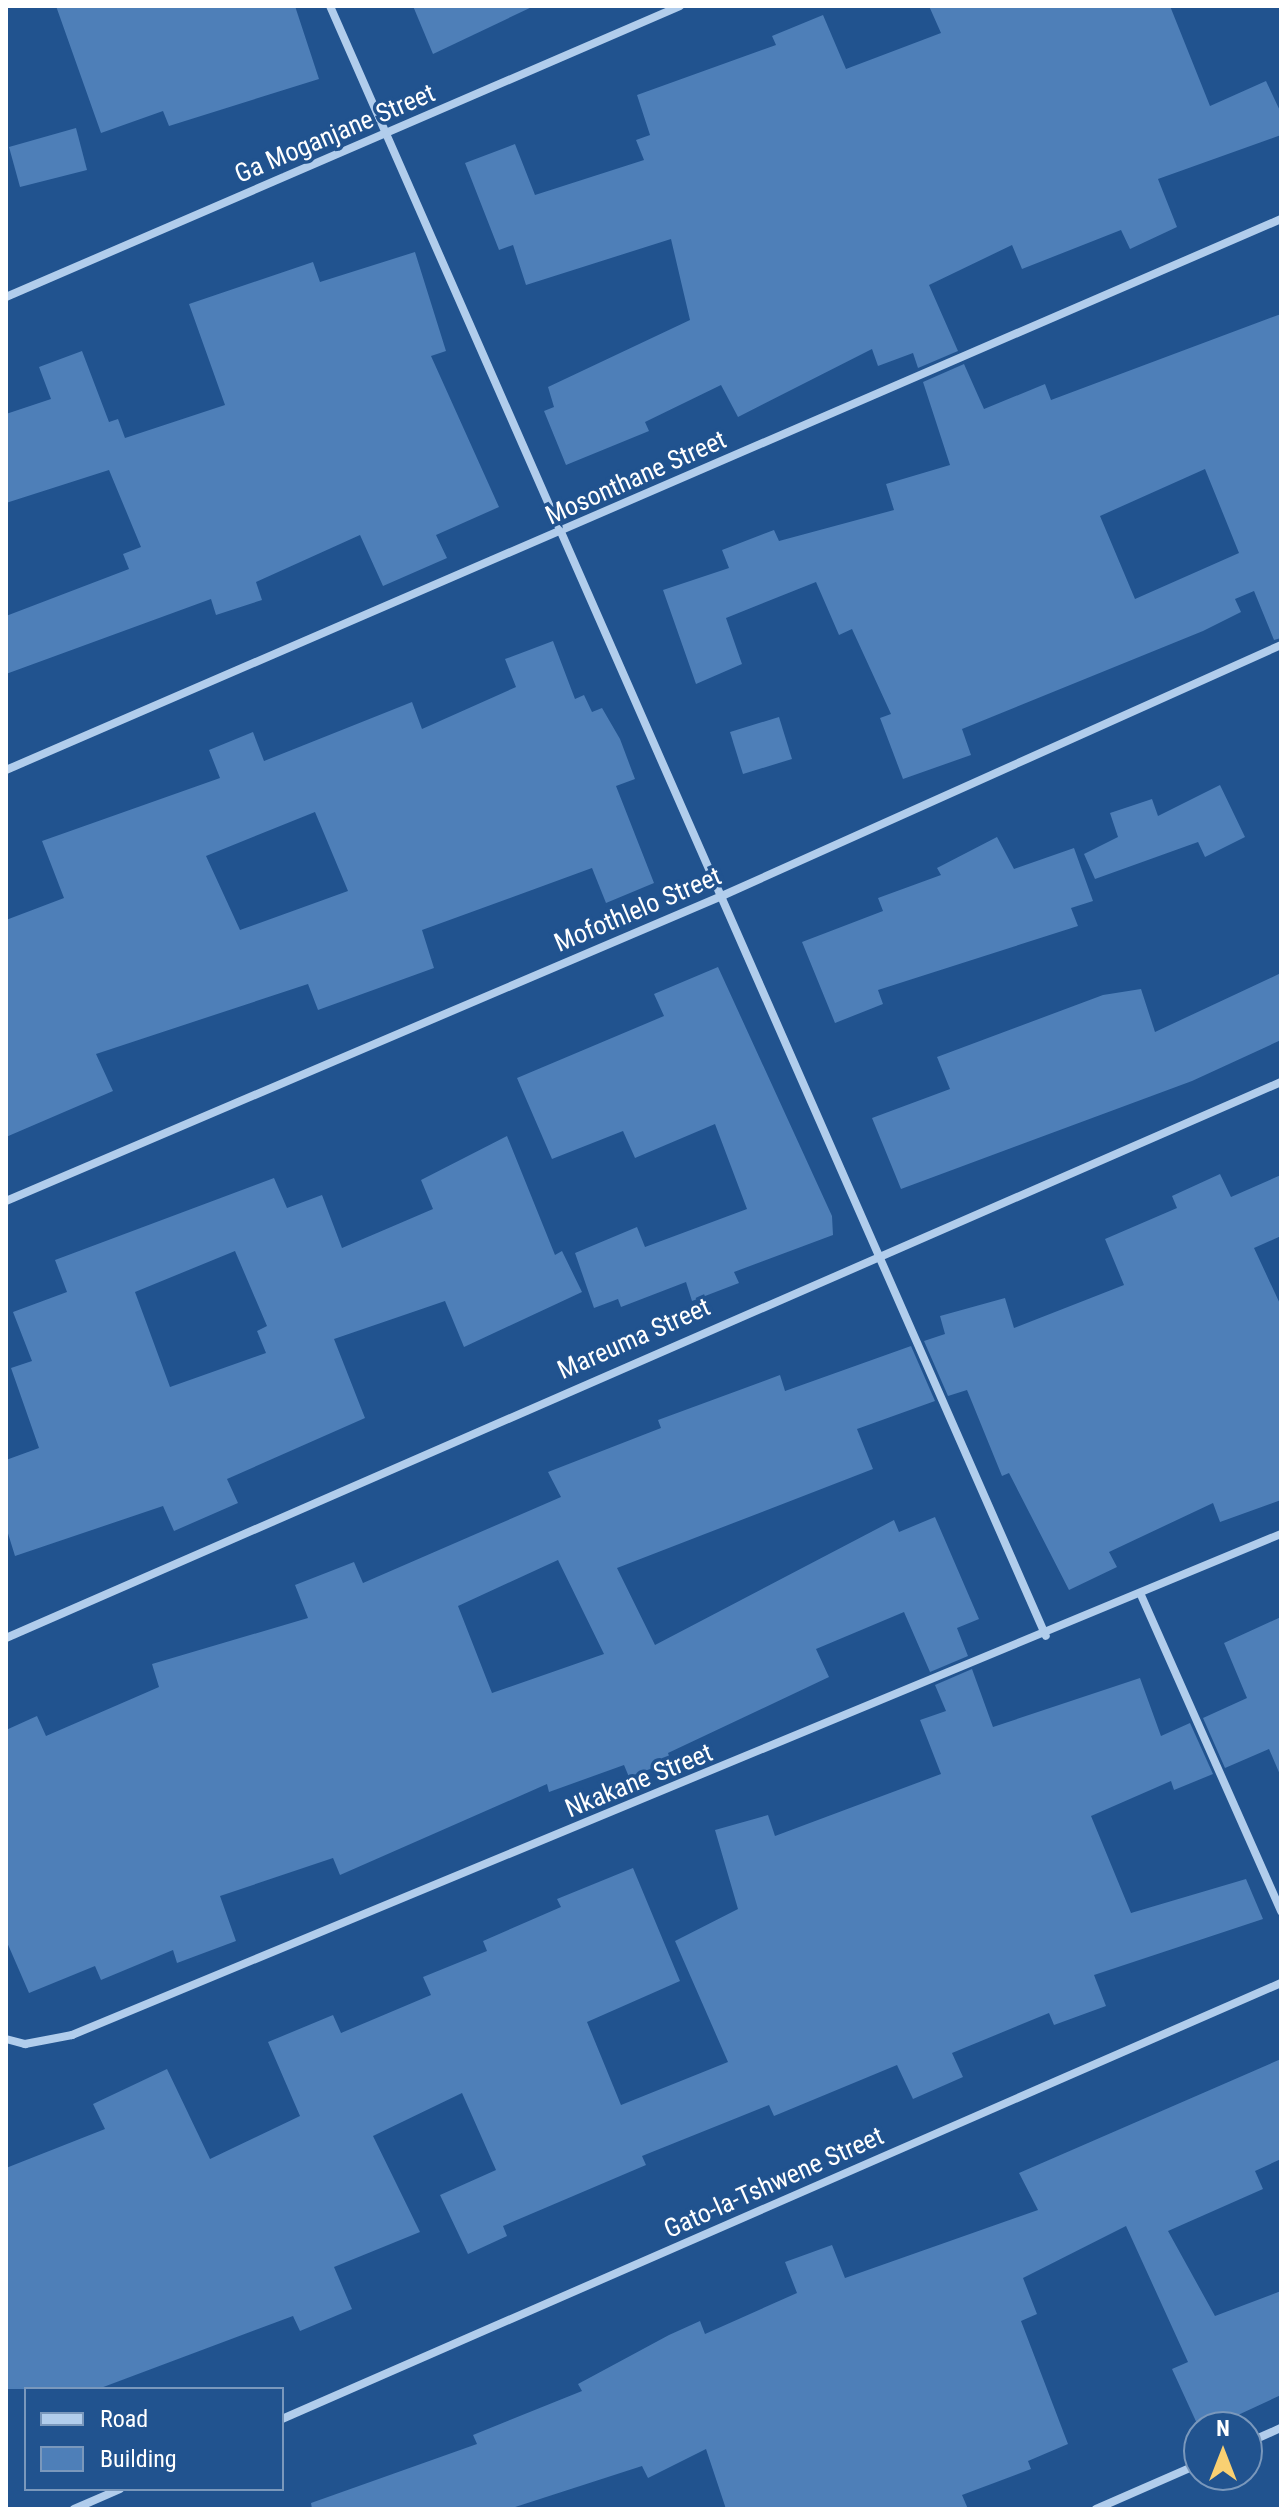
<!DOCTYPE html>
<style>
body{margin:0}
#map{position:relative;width:1287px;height:2515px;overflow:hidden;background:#21538f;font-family:"Roboto Condensed",sans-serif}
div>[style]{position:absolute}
.building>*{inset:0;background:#4e7fb8}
.minor>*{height:8px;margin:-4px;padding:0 4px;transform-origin:4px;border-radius:4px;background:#b1cdec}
span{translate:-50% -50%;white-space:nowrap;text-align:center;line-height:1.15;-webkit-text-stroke:7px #21538f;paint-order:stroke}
.street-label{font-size:26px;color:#fff}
.frame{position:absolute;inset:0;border:8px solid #fff;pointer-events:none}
.legend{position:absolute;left:24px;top:2387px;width:260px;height:104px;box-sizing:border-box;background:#21538f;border:2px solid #7a98bc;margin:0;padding:10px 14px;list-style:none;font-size:24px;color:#fff}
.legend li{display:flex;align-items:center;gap:16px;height:40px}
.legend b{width:40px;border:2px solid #7a98bc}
.north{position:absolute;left:1183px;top:2411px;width:80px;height:80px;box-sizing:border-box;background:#21538f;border:2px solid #7a98bc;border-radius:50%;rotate:0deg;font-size:22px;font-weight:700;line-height:32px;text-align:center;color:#fff}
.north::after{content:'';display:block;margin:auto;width:28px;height:36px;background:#f9d072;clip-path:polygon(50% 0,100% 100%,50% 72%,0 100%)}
</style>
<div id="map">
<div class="building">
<i style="clip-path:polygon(56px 6px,295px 6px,319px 79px,169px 126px,163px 111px,101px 133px)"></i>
<i style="clip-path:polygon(413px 6px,534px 6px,433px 54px)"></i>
<i style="clip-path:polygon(929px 6px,1170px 6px,1210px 106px,1266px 81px,1281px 113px,1281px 135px,1158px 179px,1177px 227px,1130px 249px,1121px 230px,1022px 269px,1012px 245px,929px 285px,958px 351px,918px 368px,913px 353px,878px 366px,872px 349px,738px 417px,721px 385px,645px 422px,649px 431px,566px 465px,544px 411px,554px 407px,548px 387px,690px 320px,671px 239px,526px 285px,513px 245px,499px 250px,465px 163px,515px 144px,535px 195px,644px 160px,636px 140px,650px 135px,637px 95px,776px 45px,772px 36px,823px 15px,846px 69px,941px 33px)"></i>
<i style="clip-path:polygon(76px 128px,87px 170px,20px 187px,9px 147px)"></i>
<i style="clip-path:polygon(415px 252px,446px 351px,431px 356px,499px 507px,436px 535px,447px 558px,383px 586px,360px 535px,256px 582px,262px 600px,216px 615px,211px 599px,6px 674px,6px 616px,129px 569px,123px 554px,141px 547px,109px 470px,6px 503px,6px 414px,51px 399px,39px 367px,82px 351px,109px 422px,118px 419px,125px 438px,225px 405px,189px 304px,313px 262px,320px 282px)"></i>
<i style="clip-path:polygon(evenodd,1281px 314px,1281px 638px,1274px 640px,1254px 591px,1235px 599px,1241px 612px,1203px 631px,962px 729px,971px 755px,903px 779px,880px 718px,891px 714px,852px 629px,839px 635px,816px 582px,726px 618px,742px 664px,696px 684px,663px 590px,729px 568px,722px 550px,774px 530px,779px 541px,894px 510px,886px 484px,950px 465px,923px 382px,964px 364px,984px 409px,1045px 384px,1051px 400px,1281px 314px,1205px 469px,1239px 553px,1135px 599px,1100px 516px,1205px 469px)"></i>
<i style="clip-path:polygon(evenodd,553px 641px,575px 699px,584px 695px,592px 712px,602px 708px,620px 739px,635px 779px,616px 786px,654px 883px,606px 903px,592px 868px,422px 930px,434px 968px,318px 1010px,308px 984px,96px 1054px,113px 1091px,6px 1137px,6px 920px,64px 898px,42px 841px,220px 778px,209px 750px,253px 732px,264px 761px,412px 702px,422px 729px,516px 687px,505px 659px,553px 641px,315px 812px,348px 891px,240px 930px,206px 856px,315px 812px)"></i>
<i style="clip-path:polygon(779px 717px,792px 759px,743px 774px,730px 732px)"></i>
<i style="clip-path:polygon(1220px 785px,1245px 837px,1205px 857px,1198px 842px,1095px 879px,1084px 854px,1118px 837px,1110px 813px,1152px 799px,1158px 816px)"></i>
<i style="clip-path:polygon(997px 837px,1014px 869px,1074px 848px,1093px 901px,1071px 908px,1078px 926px,878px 990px,883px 1004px,835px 1023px,802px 942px,883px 911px,878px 898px,941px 875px,937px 868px)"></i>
<i style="clip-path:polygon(718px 967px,832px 1216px,833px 1235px,734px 1272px,739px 1283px,692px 1301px,686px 1282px,621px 1307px,618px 1299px,594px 1308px,575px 1253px,637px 1227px,645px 1247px,747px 1209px,715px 1124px,635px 1158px,623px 1131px,552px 1159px,517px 1078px,664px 1016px,654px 994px)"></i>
<i style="clip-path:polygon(1281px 973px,1281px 1040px,1192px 1081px,901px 1189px,872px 1118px,950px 1089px,937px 1057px,1103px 995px,1141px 989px,1155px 1032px)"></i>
<i style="clip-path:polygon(evenodd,507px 1136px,555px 1255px,562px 1251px,582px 1292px,464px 1347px,445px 1301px,334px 1339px,365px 1418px,227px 1479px,238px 1503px,174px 1531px,163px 1506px,15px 1556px,6px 1527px,6px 1460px,39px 1448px,11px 1368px,32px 1361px,13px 1312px,67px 1292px,55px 1260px,274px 1178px,287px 1208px,322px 1195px,342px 1248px,433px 1209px,421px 1180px,507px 1136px,235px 1251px,267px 1326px,257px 1331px,266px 1353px,170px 1387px,135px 1292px,235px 1251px)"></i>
<i style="clip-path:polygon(1220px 1174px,1231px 1197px,1281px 1175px,1281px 1236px,1254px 1248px,1281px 1306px,1281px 1500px,1220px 1522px,1213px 1503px,1109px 1552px,1117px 1567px,1069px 1590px,1009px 1473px,1002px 1476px,967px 1390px,948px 1396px,924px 1341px,945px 1334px,940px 1316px,1005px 1298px,1014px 1328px,1124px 1285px,1105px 1239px,1177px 1208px,1172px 1196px)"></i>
<i style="clip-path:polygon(evenodd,911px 1346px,935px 1401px,857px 1429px,873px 1469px,617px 1568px,655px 1645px,894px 1520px,899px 1532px,935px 1517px,979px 1619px,957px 1628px,968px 1656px,930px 1672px,904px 1612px,816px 1649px,829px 1677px,668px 1753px,671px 1761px,629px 1777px,624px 1765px,549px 1792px,547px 1784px,340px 1875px,333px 1858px,220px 1896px,236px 1941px,177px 1963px,173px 1950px,101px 1980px,95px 1966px,29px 1993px,6px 1940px,6px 1730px,37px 1716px,46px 1736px,159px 1687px,152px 1664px,308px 1618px,295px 1585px,354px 1562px,363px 1583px,561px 1497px,548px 1472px,661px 1428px,658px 1420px,780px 1375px,785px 1391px,911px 1346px,558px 1560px,604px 1654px,492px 1693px,458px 1606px,558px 1560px)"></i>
<i style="clip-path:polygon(1281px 1617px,1281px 1777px,1269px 1749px,1225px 1768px,1203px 1718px,1247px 1698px,1224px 1643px)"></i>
<i style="clip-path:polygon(972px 1669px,993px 1727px,1140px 1678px,1161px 1736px,1190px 1723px,1213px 1774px,1174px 1790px,1171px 1781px,1091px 1816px,1131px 1913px,1246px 1879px,1263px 1919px,1094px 1975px,1106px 2006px,1054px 2025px,1049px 2013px,952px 2053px,963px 2077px,913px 2099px,897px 2065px,774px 2116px,769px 2105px,642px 2156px,646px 2165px,503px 2226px,507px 2236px,468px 2254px,440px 2195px,496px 2170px,462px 2093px,373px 2136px,420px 2232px,334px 2267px,352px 2309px,300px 2331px,293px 2316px,98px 2389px,6px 2389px,6px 2168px,105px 2129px,93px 2104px,167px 2069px,210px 2159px,300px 2116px,268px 2042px,333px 2015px,341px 2033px,431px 1995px,423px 1977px,487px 1951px,483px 1941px,561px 1907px,557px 1899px,633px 1868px,680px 1981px,587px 2022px,621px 2105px,728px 2062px,675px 1941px,738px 1909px,715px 1830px,768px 1815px,775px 1836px,941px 1774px,920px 1720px,946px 1711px,935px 1685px)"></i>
<i style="clip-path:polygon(1281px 2059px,1281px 2159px,1255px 2171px,1263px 2189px,1168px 2231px,1215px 2316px,1281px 2291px,1281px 2395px,1212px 2427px,1199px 2428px,1172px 2369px,1188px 2362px,1126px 2226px,1023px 2278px,1037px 2314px,1021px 2321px,1068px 2444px,1028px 2461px,1031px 2469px,962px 2495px,968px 2509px,726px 2509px,706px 2449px,648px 2478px,642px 2466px,509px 2509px,312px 2509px,311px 2503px,477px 2444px,473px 2435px,582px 2391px,578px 2384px,669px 2335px,700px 2321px,705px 2334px,797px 2293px,785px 2262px,832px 2245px,845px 2278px,1038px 2210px,1019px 2173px)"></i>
</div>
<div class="minor">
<i style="left:330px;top:6px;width:1780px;rotate:66.29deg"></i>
<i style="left:6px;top:297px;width:734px;rotate:-23.35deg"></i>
<i style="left:6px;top:770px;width:1389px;rotate:-23.37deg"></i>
<i style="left:6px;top:1201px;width:780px;rotate:-23.08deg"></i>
<i style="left:724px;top:895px;width:611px;rotate:-24.17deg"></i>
<i style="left:1141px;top:1595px;width:346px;rotate:66.1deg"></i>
<i style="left:6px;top:1638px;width:1391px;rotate:-23.56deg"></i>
<i style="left:6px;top:2039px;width:20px;rotate:15deg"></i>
<i style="left:25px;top:2044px;width:48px;rotate:-10.8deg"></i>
<i style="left:72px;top:2035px;width:1309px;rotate:-22.51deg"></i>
<i style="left:282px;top:2419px;width:1090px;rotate:-23.58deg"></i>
<i style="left:1247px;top:2443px;width:37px;rotate:-24deg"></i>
<i style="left:74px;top:2509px;width:50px;rotate:-23.5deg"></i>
<i style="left:1096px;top:2509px;width:112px;rotate:-23.6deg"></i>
</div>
<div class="street-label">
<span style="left:335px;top:134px;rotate:-23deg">Ga Moganjane Street</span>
<span style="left:636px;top:478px;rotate:-24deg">Mosonthane Street</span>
<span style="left:638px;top:910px;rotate:-23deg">Mofothlelo Street</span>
<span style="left:634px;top:1339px;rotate:-24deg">Mareuma Street</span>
<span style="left:639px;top:1781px;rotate:-22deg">Nkakane Street</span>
<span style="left:774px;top:2183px;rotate:-24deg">Gato-la-Tshwene Street</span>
</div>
<div class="frame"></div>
<ul class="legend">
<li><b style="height:10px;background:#b1cdec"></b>Road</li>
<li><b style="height:22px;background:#4e7fb8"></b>Building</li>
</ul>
<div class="north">N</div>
</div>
